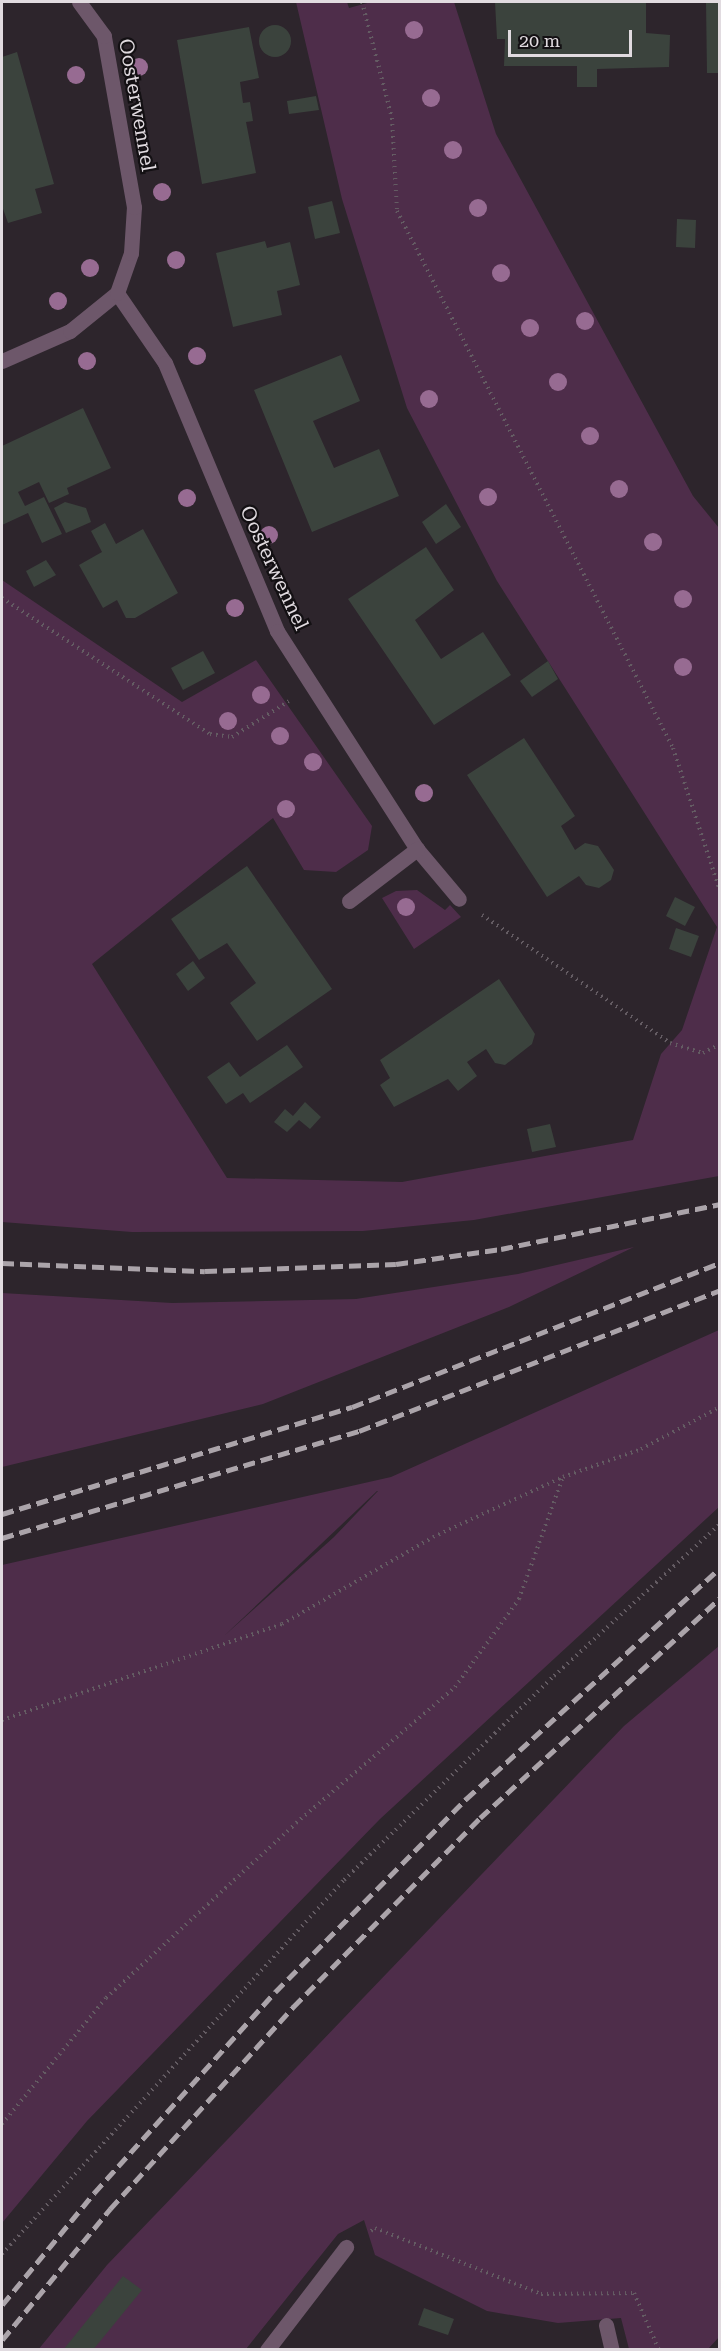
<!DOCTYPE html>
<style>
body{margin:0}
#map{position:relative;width:721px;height:2351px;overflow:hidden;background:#2d252c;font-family:"Roboto Serif",serif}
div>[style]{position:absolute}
.green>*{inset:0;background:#4e2d4a}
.building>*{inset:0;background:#3b433d}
.round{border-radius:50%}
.path>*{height:4px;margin-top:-2px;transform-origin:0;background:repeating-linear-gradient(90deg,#645c63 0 1.5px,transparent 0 6px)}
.lane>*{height:15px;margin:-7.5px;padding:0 7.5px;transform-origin:7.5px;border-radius:7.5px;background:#6d576a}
.street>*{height:15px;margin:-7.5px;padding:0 7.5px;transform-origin:7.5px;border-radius:7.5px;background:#6d576a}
.rail>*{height:4.5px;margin-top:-2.25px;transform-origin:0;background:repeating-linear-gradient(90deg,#aba4aa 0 12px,transparent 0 18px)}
.trees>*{width:18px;height:18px;margin:-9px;border-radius:50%;background:#976b92}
span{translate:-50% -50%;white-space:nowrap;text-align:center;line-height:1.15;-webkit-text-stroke:4.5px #131013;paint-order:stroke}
.street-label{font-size:20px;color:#e1dbe0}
.frame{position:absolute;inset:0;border:3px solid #e1dbe0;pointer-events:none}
.scale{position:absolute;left:508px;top:30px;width:124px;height:27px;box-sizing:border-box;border:3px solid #e1dbe0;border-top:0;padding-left:8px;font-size:18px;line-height:21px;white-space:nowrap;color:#e1dbe0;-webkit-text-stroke:4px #131013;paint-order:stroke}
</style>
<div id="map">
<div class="green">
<i style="clip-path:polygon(296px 2px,347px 2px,349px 8px,371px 2px,454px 2px,496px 134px,693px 496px,719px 528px,719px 1176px,474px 1220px,363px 1231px,132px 1232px,2px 1222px,2px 580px,182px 702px,256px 660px,372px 826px,368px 850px,336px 872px,304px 870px,273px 818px,92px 964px,227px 1178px,402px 1182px,633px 1140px,661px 1054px,682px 1030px,717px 927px,497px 581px,407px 408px,342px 199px)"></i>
<i style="clip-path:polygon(417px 890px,445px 910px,450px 905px,461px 917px,414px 949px,382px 898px,396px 891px)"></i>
<i style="clip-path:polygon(634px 1247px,509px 1307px,263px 1404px,2px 1467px,2px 1293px,172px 1303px,356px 1299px,518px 1274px)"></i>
<i style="clip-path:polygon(evenodd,719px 1330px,719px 1507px,380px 1819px,87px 2121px,2px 2223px,2px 1565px,391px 1477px,719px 1330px,378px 1491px,334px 1537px,224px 1636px,377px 1491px,378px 1491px)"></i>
<i style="clip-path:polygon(719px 1646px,720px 2336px,708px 2349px,629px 2349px,621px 2318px,558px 2323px,487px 2311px,375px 2255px,364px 2220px,338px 2234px,246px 2349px,38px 2350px,107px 2265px,624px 1726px)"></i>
</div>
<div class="building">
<i style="clip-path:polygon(495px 2px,646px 2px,646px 33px,670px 35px,669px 67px,597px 69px,597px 87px,577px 87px,577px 66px,504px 66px,505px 39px,497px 39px)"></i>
<i style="clip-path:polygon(706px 2px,720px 2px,720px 73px,707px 73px)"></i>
<i class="round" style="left:259px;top:25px;width:32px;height:32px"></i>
<i style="clip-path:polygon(249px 27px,259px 78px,240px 82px,243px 103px,250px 102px,253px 121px,246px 122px,256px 173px,202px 184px,177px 40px)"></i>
<i style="clip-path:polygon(17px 52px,54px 184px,35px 189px,42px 213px,8px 223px,2px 206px,2px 57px)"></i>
<i style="clip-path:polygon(316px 96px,319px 110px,289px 114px,287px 101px)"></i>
<i style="clip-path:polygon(332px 201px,340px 233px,315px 239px,308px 207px)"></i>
<i style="clip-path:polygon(677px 219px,696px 220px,695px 248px,676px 247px)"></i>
<i style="clip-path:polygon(265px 241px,267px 248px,290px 242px,300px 285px,277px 291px,282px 315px,233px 327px,216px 253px)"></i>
<i style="clip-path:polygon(341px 355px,360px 401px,313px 421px,334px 468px,379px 449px,399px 496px,312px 532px,254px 390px)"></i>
<i style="clip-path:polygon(83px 408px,111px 468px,67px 488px,69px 494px,49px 503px,39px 482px,18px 492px,25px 506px,44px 497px,62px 534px,42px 543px,28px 513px,2px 525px,2px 446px)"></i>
<i style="clip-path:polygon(65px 502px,86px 508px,91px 522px,66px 533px,54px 508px)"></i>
<i style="clip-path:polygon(446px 504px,461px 527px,436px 544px,422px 522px)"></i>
<i style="clip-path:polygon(105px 523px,116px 544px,143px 529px,178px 593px,135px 618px,126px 618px,117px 600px,103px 608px,79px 565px,102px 552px,91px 531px)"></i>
<i style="clip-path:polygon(426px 547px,454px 590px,415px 620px,441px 659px,483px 632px,511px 675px,434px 725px,348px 599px)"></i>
<i style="clip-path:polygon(46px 560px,56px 575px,34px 587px,26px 571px)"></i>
<i style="clip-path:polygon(203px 651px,215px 673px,183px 690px,171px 668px)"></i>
<i style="clip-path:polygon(548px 661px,558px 679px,532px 697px,520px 681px)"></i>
<i style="clip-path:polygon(524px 738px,575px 816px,561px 826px,575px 850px,585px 843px,598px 846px,614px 870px,611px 880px,599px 888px,586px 885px,579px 876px,547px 897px,467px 775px)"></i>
<i style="clip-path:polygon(247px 866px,332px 989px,257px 1041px,230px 1003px,256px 983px,227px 943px,199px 960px,171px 919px)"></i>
<i style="clip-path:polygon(675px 897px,695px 907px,685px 926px,666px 916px)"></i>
<i style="clip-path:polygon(676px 928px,699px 936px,691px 957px,669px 949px)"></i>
<i style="clip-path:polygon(193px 961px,205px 978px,188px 991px,176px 974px)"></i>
<i style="clip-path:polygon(499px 979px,535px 1034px,532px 1044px,505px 1065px,495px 1063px,486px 1049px,467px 1062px,477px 1076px,458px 1091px,448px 1079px,394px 1107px,380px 1085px,390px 1078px,380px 1060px)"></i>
<i style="clip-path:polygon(287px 1045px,303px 1067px,250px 1103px,243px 1093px,226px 1104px,207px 1077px,229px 1062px,240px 1077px)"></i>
<i style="clip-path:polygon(305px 1102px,321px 1117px,310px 1129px,299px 1120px,287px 1132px,274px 1122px,285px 1109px,293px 1116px)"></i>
<i style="clip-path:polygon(550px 1124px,556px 1147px,532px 1152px,527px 1129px)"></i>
<i style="clip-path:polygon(123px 2276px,142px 2290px,93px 2350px,63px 2350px)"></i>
<i style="clip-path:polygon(424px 2308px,454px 2319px,448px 2335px,418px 2325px)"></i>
</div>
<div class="path">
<i style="left:362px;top:2px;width:120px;rotate:75.5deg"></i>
<i style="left:392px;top:118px;width:93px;rotate:86.9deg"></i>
<i style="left:397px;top:211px;width:604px;rotate:62.8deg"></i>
<i style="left:673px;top:748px;width:151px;rotate:71.8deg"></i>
<i style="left:2px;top:598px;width:249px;rotate:33.2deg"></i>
<i style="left:210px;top:734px;width:22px;rotate:8deg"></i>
<i style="left:232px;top:737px;width:67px;rotate:-32.3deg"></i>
<i style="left:482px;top:915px;width:227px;rotate:34.2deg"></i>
<i style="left:670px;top:1043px;width:34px;rotate:17deg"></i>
<i style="left:703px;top:1053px;width:19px;rotate:-28deg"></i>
<i style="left:2px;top:1720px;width:296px;rotate:-18.9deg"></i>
<i style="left:282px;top:1624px;width:174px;rotate:-29.9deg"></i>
<i style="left:433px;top:1537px;width:143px;rotate:-24.8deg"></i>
<i style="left:563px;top:1477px;width:83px;rotate:-19.7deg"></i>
<i style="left:641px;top:1449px;width:89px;rotate:-28deg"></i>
<i style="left:2px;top:2124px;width:163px;rotate:-50.5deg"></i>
<i style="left:106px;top:1998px;width:258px;rotate:-42.6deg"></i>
<i style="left:296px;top:1823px;width:209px;rotate:-40.5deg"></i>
<i style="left:455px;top:1687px;width:109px;rotate:-54deg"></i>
<i style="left:519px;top:1599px;width:130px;rotate:-70.2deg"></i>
<i style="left:371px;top:2231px;width:5px;rotate:-37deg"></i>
<i style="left:375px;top:2228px;width:179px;rotate:21.7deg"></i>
<i style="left:541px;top:2294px;width:93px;rotate:-0.6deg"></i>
<i style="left:634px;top:2293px;width:62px;rotate:66.3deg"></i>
<i style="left:2px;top:2254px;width:507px;rotate:-47.56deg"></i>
<i style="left:344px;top:1880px;width:293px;rotate:-44.2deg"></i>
<i style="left:554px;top:1676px;width:225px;rotate:-42.5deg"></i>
</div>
<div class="lane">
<i style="left:267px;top:2350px;width:130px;rotate:-52.5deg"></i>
</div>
<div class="street">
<i style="left:117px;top:293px;width:85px;rotate:55.6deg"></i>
<i style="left:165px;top:363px;width:290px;rotate:67.3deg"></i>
<i style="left:277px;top:631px;width:259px;rotate:57.3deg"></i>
<i style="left:417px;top:849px;width:65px;rotate:50deg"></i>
<i style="left:2px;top:361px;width:74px;rotate:-23.8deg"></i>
<i style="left:70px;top:331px;width:60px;rotate:-39deg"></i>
<i style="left:117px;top:293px;width:42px;rotate:-70.7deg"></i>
<i style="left:131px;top:253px;width:46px;rotate:-86.3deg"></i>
<i style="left:134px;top:207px;width:174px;rotate:-100deg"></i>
<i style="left:104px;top:36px;width:42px;rotate:-126.3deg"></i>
<i style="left:349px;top:901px;width:86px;rotate:-37.4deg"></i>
<i style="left:606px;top:2325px;width:26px;rotate:77deg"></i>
</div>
<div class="rail">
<i style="left:2px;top:1263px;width:203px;rotate:2.3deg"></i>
<i style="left:205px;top:1271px;width:191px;rotate:-2.1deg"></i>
<i style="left:396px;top:1264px;width:106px;rotate:-8.1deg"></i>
<i style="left:501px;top:1249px;width:224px;rotate:-11.6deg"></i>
<i style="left:2px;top:1514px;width:366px;rotate:-17deg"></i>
<i style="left:352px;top:1407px;width:395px;rotate:-21.4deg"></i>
<i style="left:2px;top:1538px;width:373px;rotate:-16.7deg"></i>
<i style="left:359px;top:1431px;width:388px;rotate:-21.3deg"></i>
<i style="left:2px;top:2305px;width:145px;rotate:-50.6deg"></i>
<i style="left:94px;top:2193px;width:270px;rotate:-48deg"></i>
<i style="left:275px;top:1992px;width:272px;rotate:-45.3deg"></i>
<i style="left:466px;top:1799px;width:343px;rotate:-42.3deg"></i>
<i style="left:2px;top:2340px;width:170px;rotate:-50.5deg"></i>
<i style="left:110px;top:2209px;width:273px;rotate:-47.8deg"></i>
<i style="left:293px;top:2007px;width:266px;rotate:-45.3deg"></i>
<i style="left:480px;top:1818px;width:326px;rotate:-42.5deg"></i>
</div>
<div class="trees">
<i style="left:414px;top:30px"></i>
<i style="left:139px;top:67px"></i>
<i style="left:76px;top:75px"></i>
<i style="left:431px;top:98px"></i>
<i style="left:453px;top:150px"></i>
<i style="left:162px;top:192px"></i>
<i style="left:478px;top:208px"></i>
<i style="left:176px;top:260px"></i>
<i style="left:90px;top:268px"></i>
<i style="left:501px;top:273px"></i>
<i style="left:58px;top:301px"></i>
<i style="left:585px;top:321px"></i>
<i style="left:530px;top:328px"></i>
<i style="left:197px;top:356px"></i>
<i style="left:87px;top:361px"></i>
<i style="left:558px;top:382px"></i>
<i style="left:429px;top:399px"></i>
<i style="left:590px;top:436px"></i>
<i style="left:619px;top:489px"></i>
<i style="left:488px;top:497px"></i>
<i style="left:187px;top:498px"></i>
<i style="left:269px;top:535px"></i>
<i style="left:653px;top:542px"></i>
<i style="left:683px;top:599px"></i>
<i style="left:235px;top:608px"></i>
<i style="left:683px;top:667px"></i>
<i style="left:261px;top:695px"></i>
<i style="left:228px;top:721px"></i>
<i style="left:280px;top:736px"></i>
<i style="left:313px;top:762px"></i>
<i style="left:424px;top:793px"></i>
<i style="left:286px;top:809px"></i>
<i style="left:406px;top:907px"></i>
</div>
<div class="street-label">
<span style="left:137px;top:105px;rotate:80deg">Oosterwennel</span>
<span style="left:274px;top:568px;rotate:65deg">Oosterwennel</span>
</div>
<div class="frame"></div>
<div class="scale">20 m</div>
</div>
